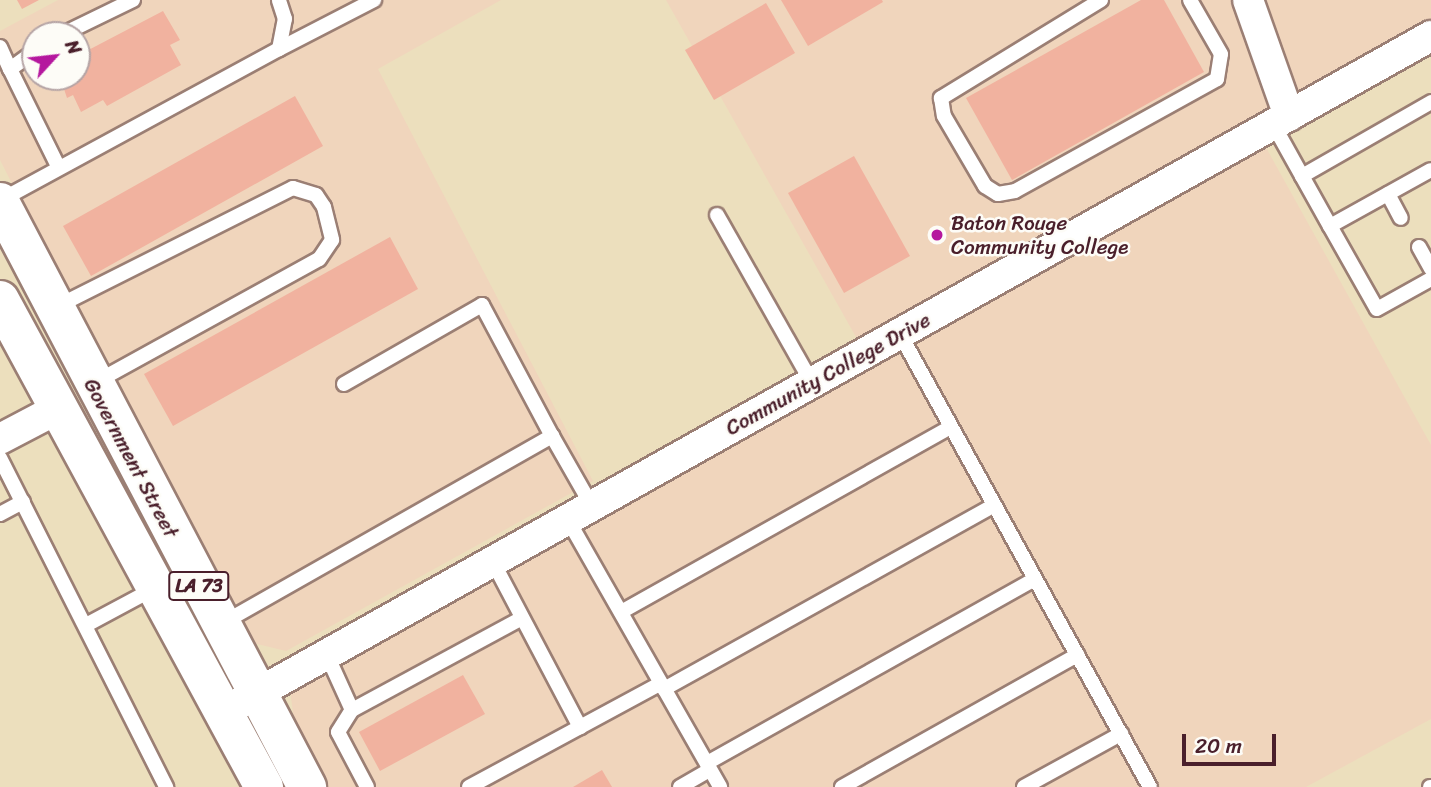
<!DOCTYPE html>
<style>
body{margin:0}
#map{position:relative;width:1431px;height:787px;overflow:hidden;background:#ecdfbd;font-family:Sriracha,sans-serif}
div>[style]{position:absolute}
.built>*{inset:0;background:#f0d5bc}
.building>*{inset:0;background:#f1b29f}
.roads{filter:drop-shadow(2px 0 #9b7f74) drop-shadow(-2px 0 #9b7f74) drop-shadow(0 2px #9b7f74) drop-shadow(0 -2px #9b7f74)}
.lane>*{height:14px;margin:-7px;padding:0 7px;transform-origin:7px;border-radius:7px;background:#fff}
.street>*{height:30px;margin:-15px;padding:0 15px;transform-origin:15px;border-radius:15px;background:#fff}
.primary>*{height:38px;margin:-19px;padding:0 19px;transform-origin:19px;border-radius:19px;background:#fff}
.dots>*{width:19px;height:19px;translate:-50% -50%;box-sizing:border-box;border:4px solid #fdfcf7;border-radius:50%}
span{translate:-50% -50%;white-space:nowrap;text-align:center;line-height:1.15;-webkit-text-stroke:5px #fdfcf7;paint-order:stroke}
.shield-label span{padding:2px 5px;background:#fdfcf7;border:2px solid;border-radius:5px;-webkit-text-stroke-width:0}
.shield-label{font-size:19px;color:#4a1f2b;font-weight:700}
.poi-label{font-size:21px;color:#4a1f2b}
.left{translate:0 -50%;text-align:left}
.street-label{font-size:21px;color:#4a1f2b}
.north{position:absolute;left:21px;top:21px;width:70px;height:70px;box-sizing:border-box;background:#fdfcf7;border:2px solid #b5a4a5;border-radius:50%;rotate:63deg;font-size:19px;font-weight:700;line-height:28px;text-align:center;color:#4a1f2b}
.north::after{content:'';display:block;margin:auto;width:24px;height:32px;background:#b5179e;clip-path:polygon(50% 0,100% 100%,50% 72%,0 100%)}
.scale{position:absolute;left:1182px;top:734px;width:94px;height:32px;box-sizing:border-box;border:4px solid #4a1f2b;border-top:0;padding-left:9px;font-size:21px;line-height:24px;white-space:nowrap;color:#4a1f2b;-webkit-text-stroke:5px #fdfcf7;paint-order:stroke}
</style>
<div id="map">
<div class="built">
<i style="clip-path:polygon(evenodd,58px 0,501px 0,378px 69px,593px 481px,286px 651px,245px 641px,0 160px,0 31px,58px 0,35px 35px,77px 35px,77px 77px,35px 77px,35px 35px)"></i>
<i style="clip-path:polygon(666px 0,1431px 0,1431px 36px,1258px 133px,1431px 445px,1431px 719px,1306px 787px,328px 787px,295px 727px,288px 676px,865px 353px)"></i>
</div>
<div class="building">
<i style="clip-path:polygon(17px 0,39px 0,22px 9px)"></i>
<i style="clip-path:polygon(781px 0,882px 0,883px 2px,808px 46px)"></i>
<i style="clip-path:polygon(1141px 0,1164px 0,1204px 72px,1012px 180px,966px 98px)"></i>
<i style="clip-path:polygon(766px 3px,795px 53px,714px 100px,685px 50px)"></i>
<i style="clip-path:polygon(163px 11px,180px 40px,170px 45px,181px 65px,107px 106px,103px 100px,81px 112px,73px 95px,67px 98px,60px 77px,77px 77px,77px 56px)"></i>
<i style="clip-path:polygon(295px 96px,323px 146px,91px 276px,63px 226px)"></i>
<i style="clip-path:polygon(854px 156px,910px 256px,844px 293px,788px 193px)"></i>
<i style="clip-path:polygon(390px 237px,418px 289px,173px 426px,144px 374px)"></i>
<i style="clip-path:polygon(463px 675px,485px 714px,380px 771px,359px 732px)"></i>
<i style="clip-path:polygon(602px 770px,612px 787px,573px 787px)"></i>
</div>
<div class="roads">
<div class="lane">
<i style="left:1101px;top:0;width:188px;rotate:148.5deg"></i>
<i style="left:941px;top:98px;width:18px;rotate:81deg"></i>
<i style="left:944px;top:116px;width:81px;rotate:59.6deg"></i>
<i style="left:985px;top:186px;width:15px;rotate:32deg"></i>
<i style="left:998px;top:194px;width:17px;rotate:-10deg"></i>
<i style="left:1015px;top:191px;width:231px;rotate:-29deg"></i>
<i style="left:1217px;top:79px;width:25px;rotate:-81deg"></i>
<i style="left:1221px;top:54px;width:62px;rotate:-119.9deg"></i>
<i style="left:61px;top:35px;width:80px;rotate:-25.9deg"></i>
<i style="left:0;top:47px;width:24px;rotate:66deg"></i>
<i style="left:279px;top:49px;width:107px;rotate:-27.3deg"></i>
<i style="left:35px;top:51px;width:31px;rotate:144deg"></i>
<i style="left:10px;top:69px;width:108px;rotate:63.7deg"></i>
<i style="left:1273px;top:124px;width:60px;rotate:60.9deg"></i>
<i style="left:1302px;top:176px;width:149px;rotate:-29.8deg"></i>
<i style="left:1302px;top:176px;width:57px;rotate:60.8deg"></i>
<i style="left:1330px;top:226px;width:115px;rotate:-29deg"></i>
<i style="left:1388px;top:194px;width:27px;rotate:62deg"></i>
<i style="left:1px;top:200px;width:316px;rotate:-28.5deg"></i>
<i style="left:279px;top:49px;width:31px;rotate:-79deg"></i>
<i style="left:285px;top:19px;width:20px;rotate:-108deg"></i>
<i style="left:717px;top:215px;width:193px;rotate:60.5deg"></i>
<i style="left:1330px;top:226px;width:95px;rotate:60.5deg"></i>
<i style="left:1377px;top:309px;width:62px;rotate:-29.1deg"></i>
<i style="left:1419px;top:247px;width:25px;rotate:61deg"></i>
<i style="left:56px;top:307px;width:265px;rotate:-26.7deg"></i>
<i style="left:293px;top:188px;width:24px;rotate:17deg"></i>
<i style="left:316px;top:195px;width:14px;rotate:56deg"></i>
<i style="left:324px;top:207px;width:34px;rotate:76deg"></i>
<i style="left:332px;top:240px;width:23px;rotate:124deg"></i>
<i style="left:319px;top:259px;width:255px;rotate:151.1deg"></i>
<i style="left:900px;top:334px;width:517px;rotate:61.11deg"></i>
<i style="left:344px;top:384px;width:159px;rotate:-29.8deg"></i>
<i style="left:482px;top:305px;width:149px;rotate:61.9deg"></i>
<i style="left:0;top:458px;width:369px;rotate:63.2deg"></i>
<i style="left:0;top:514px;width:26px;rotate:-28deg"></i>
<i style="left:568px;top:520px;width:307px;rotate:60.3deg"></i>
<i style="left:493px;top:562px;width:187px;rotate:62.2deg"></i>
<i style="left:621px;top:612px;width:378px;rotate:-29.3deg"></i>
<i style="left:88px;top:624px;width:76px;rotate:-28.2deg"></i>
<i style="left:221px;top:624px;width:381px;rotate:-29.6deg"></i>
<i style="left:552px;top:436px;width:81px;rotate:60.3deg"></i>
<i style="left:327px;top:655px;width:60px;rotate:65.6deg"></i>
<i style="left:664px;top:689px;width:378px;rotate:-29.1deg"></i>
<i style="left:707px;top:763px;width:376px;rotate:-29.3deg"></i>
<i style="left:367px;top:787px;width:62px;rotate:-117.8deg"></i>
<i style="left:338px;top:732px;width:26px;rotate:-58deg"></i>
<i style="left:352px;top:710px;width:193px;rotate:-28.4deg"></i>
<i style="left:469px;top:787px;width:218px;rotate:-28.4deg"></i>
<i style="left:680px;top:787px;width:34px;rotate:-30deg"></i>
<i style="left:842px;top:787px;width:270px;rotate:-29.3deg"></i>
<i style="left:1024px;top:787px;width:111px;rotate:-28.7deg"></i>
<i style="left:1430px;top:787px;width:1px"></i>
</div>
<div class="street">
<i style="left:1248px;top:0;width:123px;rotate:70.5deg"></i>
<i style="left:0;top:439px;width:67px;rotate:-27.7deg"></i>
<i style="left:240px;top:703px;width:1365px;rotate:-29.25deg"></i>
</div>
<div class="primary">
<i style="left:0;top:202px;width:661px;rotate:62.31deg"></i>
<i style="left:0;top:300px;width:554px;rotate:61.54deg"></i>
</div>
</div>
<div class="dots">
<i style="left:937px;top:235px;background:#b5179e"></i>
</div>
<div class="shield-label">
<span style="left:199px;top:586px">LA 73</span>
</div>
<div class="poi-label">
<span class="left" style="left:951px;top:235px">Baton Rouge<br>Community College</span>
</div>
<div class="street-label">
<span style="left:828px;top:374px;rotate:-29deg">Community College Drive</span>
<span style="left:131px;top:458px;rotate:62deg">Government Street</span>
</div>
<div class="north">N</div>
<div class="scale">20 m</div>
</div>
